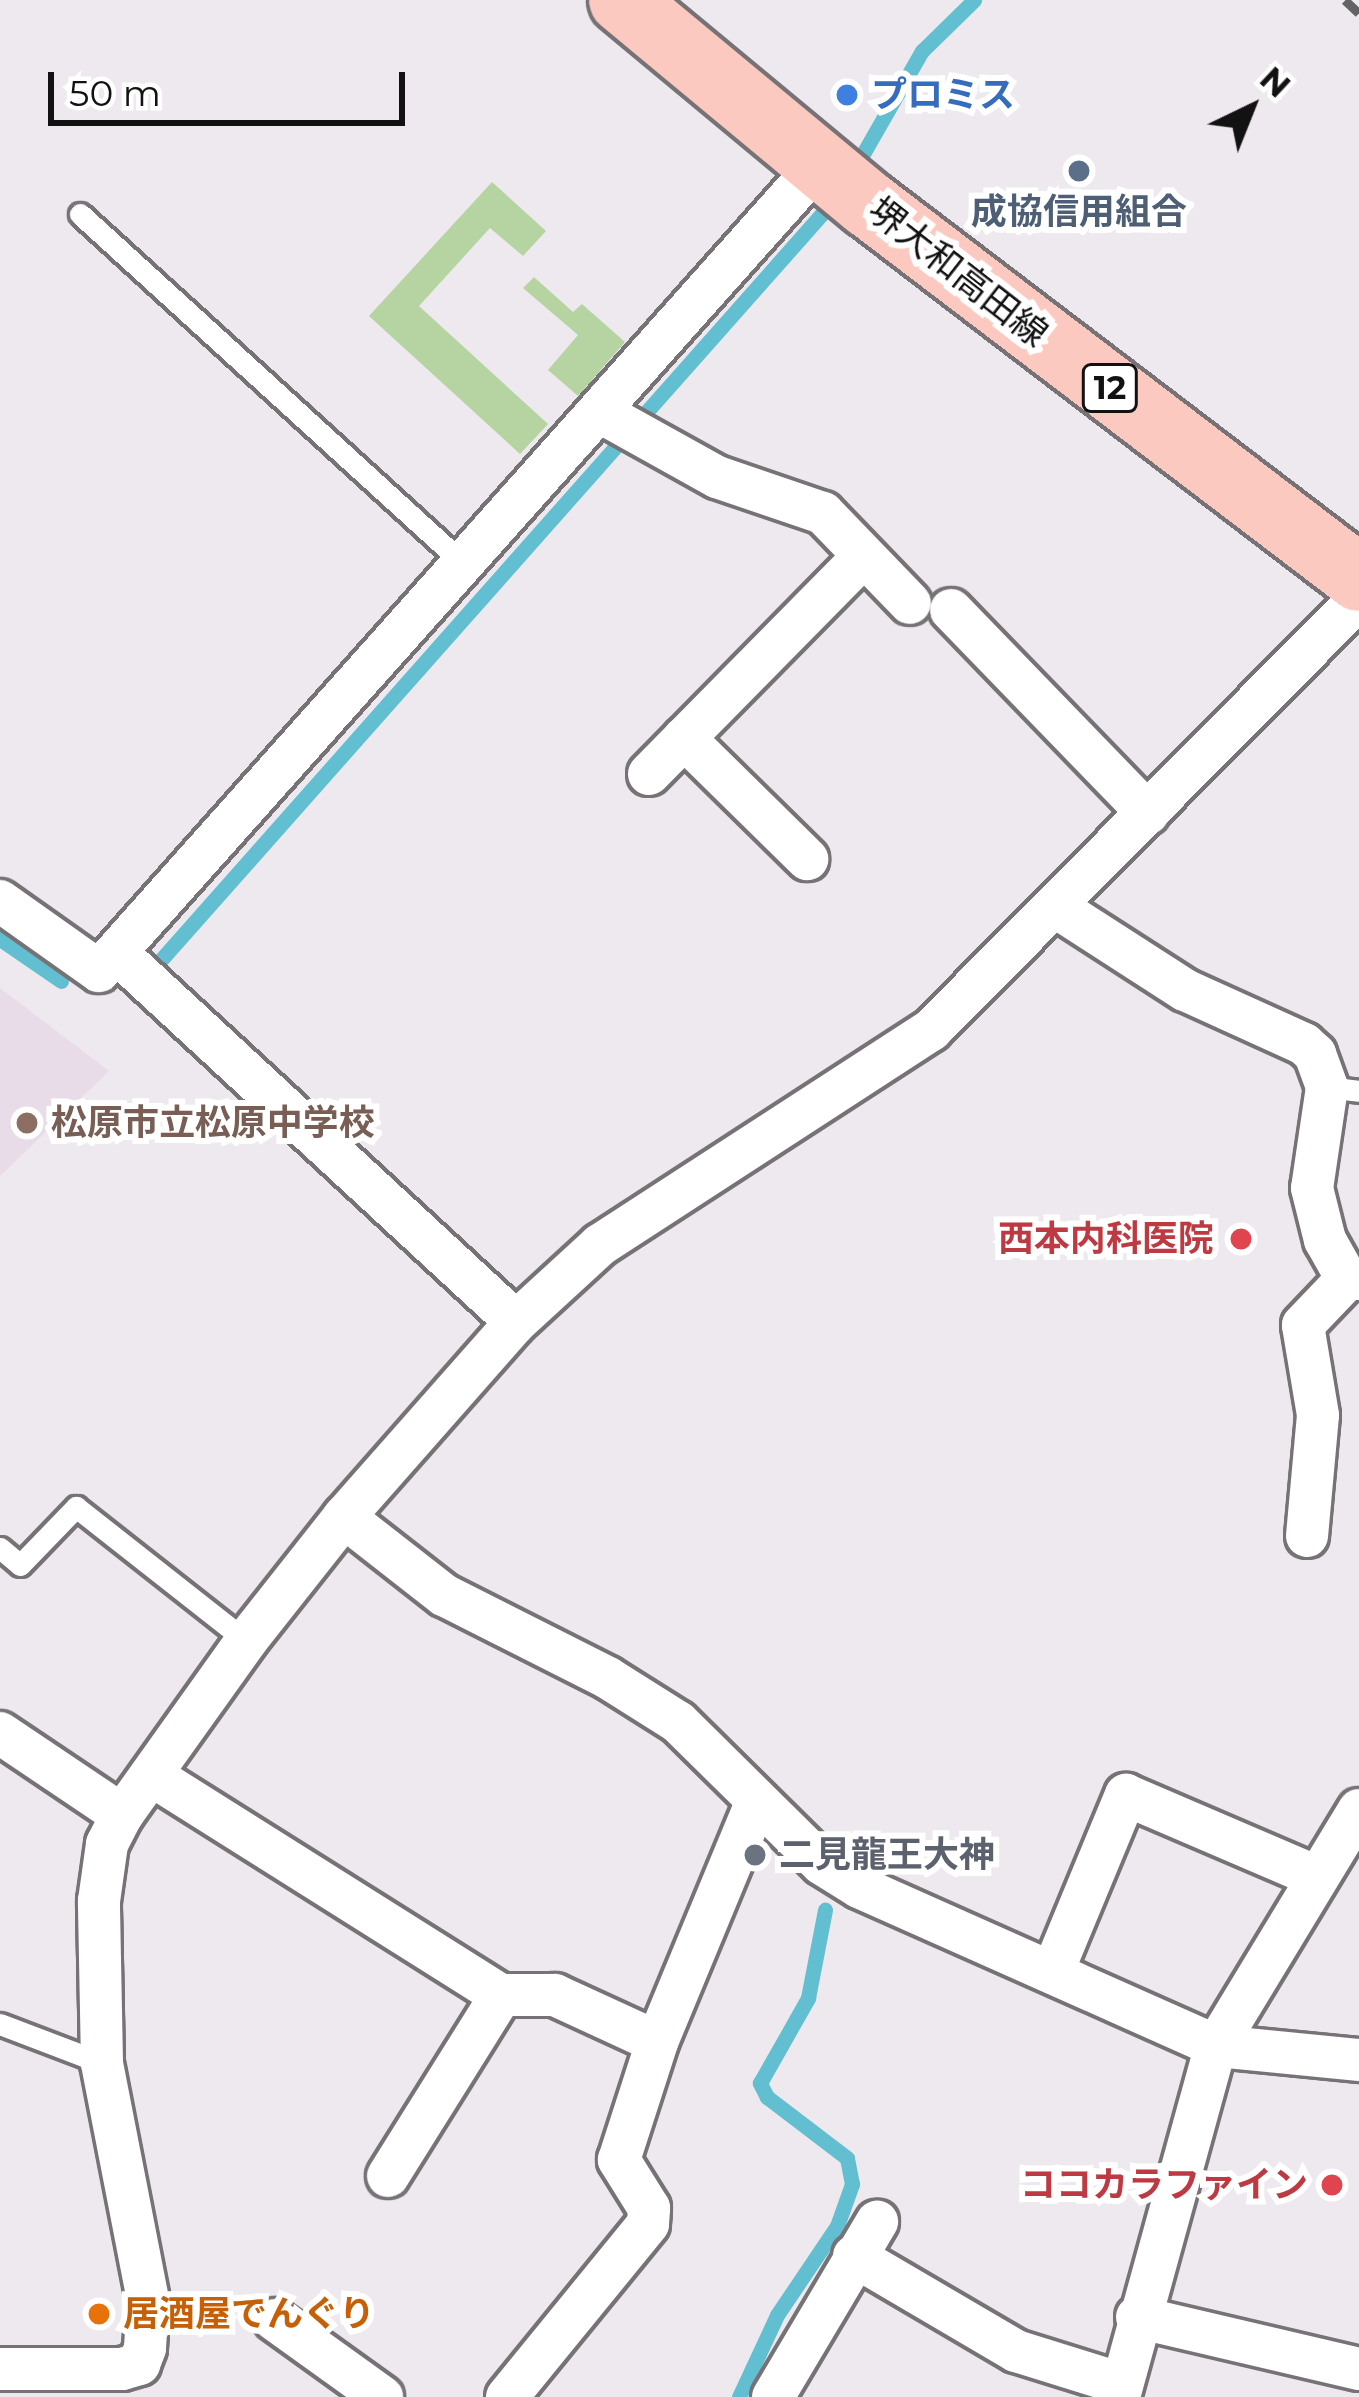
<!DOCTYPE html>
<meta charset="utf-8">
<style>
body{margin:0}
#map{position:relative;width:1359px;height:2397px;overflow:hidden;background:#eee9ee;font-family:Montserrat,"Noto Sans JP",sans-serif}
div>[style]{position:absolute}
.built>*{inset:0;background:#e7dce7}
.green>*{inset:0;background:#b6d4a1}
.stream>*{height:15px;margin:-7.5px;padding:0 7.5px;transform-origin:7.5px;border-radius:7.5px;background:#62bfd1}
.roads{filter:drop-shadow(3px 0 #767276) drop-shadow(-3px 0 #767276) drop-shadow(0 3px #767276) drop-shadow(0 -3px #767276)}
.service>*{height:21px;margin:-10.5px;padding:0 10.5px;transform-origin:10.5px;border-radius:10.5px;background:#fff}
.minor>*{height:42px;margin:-21px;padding:0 21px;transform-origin:21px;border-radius:21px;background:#fff}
.primary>*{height:66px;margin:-33px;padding:0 33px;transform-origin:33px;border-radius:33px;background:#fbc9bf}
.rail>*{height:9px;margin-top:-4.5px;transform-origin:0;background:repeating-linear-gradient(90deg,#656265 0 24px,transparent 0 36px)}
.dots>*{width:33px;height:33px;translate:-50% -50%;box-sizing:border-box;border:6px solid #fff;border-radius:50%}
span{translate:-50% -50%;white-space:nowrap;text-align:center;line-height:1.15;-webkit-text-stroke:12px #fff;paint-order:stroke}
.shield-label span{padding:3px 9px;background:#fff;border:3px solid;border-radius:9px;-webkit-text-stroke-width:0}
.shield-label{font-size:33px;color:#131213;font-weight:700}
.shop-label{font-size:36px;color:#366cbe;font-weight:700}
.left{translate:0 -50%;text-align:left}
.service-label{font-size:36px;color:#4e5e75;font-weight:700}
.street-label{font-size:36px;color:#131213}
.education-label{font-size:36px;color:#785e54;font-weight:700}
.health-label{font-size:36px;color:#be3a42;font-weight:700}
.right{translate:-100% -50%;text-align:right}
.worship-label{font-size:36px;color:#5b616d;font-weight:700}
.food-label{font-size:36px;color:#c56008;font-weight:700}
.north{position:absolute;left:1191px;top:48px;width:120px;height:120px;-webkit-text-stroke:9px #fff;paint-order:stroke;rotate:43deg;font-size:33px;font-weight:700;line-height:48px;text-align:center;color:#131213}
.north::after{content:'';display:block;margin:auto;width:42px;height:54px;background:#131213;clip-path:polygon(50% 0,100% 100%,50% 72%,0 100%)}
.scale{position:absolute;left:48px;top:72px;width:357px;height:54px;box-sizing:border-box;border:6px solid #131213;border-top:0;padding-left:15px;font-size:36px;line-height:42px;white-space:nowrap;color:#131213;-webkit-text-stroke:9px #fff;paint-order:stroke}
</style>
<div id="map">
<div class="built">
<i style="clip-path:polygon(0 988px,109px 1071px,0 1176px)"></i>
</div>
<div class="green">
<i style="clip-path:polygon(492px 182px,546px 231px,523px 256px,490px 228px,419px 306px,548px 424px,520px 454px,369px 316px)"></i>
<i style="clip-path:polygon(534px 277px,573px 312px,582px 304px,625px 342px,578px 396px,548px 370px,578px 335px,523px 288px)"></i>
</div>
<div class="stream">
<i style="left:852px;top:173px;width:141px;rotate:-60.2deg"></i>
<i style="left:922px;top:51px;width:73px;rotate:-44.4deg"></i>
<i style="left:0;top:939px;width:74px;rotate:34.5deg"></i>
<i style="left:159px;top:962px;width:1021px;rotate:-48.46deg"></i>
<i style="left:739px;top:2397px;width:90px;rotate:-65.1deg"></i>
<i style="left:777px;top:2315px;width:107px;rotate:-56deg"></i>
<i style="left:837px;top:2226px;width:45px;rotate:-70.3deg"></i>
<i style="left:852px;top:2184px;width:26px;rotate:-101deg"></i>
<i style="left:847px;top:2158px;width:101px;rotate:-142.7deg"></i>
<i style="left:767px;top:2097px;width:16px;rotate:-117deg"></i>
<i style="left:760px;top:2083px;width:98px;rotate:-60.5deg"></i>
<i style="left:808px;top:1998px;width:90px;rotate:-79.1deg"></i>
</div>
<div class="roads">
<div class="service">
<i style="left:80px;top:214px;width:520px;rotate:42.35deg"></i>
<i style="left:1327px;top:1087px;width:32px;rotate:7deg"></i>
<i style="left:0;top:1548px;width:26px;rotate:40deg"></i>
<i style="left:20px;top:1565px;width:81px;rotate:-46deg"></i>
<i style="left:76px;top:1507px;width:216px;rotate:38.2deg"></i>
<i style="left:0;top:2024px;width:109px;rotate:20.9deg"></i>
</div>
<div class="minor">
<i style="left:600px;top:412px;width:134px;rotate:29.1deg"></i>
<i style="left:717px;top:477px;width:112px;rotate:18.8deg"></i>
<i style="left:823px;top:513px;width:125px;rotate:46deg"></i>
<i style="left:951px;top:610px;width:283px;rotate:45.9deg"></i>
<i style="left:684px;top:738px;width:173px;rotate:44.5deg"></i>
<i style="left:649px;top:774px;width:306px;rotate:-45.4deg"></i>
<i style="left:0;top:901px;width:121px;rotate:35.3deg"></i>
<i style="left:99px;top:971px;width:1083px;rotate:-48.26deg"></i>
<i style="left:1056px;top:907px;width:153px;rotate:32.8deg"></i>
<i style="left:1185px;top:990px;width:131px;rotate:24.4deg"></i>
<i style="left:1304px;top:1044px;width:15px;rotate:42deg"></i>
<i style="left:1315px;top:1054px;width:35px;rotate:70deg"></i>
<i style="left:1327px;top:1087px;width:102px;rotate:98.4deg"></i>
<i style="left:1312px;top:1188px;width:54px;rotate:76deg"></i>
<i style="left:1325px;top:1240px;width:45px;rotate:60.6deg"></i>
<i style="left:116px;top:952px;width:545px;rotate:42.77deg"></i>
<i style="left:344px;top:1517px;width:127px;rotate:38deg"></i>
<i style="left:444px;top:1595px;width:184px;rotate:26.8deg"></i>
<i style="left:608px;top:1678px;width:83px;rotate:32.2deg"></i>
<i style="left:678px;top:1722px;width:202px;rotate:44.6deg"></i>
<i style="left:822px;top:1864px;width:44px;rotate:31.9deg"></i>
<i style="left:859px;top:1887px;width:391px;rotate:24deg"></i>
<i style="left:1216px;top:2046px;width:144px;rotate:5.6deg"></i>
<i style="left:1307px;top:1536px;width:121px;rotate:-84.8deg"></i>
<i style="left:1318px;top:1415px;width:91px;rotate:-99.5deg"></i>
<i style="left:1303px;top:1325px;width:64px;rotate:-46.3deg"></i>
<i style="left:1347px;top:1279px;width:12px"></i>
<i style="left:0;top:1733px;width:147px;rotate:33.9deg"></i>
<i style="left:151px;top:1775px;width:413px;rotate:32.2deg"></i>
<i style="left:501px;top:1995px;width:54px"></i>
<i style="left:555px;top:1995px;width:112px;rotate:24.7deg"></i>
<i style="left:1053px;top:1971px;width:191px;rotate:-67.5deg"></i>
<i style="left:1126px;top:1795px;width:208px;rotate:23.2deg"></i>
<i style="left:388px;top:2176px;width:213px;rotate:-58deg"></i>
<i style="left:854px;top:2256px;width:188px;rotate:30.4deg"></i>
<i style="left:1016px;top:2351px;width:111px;rotate:17.3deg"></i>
<i style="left:1137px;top:2317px;width:228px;rotate:13.2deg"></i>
<i style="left:275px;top:2320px;width:132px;rotate:35.7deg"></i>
<i style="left:0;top:2369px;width:122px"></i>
<i style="left:122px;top:2369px;width:18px;rotate:-16deg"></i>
<i style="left:139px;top:2364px;width:17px;rotate:-69deg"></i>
<i style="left:145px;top:2348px;width:48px;rotate:-86.4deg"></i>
<i style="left:148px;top:2300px;width:241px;rotate:-101deg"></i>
<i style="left:102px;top:2063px;width:162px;rotate:-91.1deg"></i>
<i style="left:99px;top:1901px;width:58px;rotate:-82deg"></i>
<i style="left:107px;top:1844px;width:33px;rotate:-63deg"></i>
<i style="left:122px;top:1815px;width:214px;rotate:-54.5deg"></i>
<i style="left:246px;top:1641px;width:158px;rotate:-51.7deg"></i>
<i style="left:344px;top:1517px;width:260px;rotate:-48.6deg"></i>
<i style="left:516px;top:1322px;width:114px;rotate:-42.5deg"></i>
<i style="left:600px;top:1245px;width:395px;rotate:-33deg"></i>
<i style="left:931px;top:1030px;width:607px;rotate:-45.2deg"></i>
<i style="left:507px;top:2397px;width:223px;rotate:-50.8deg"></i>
<i style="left:648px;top:2224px;width:16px;rotate:-86deg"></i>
<i style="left:649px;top:2208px;width:57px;rotate:-122deg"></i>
<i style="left:619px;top:2160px;width:124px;rotate:-72.1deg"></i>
<i style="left:657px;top:2042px;width:261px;rotate:-67.5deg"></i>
<i style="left:773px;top:2397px;width:204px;rotate:-59.3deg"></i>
<i style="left:1119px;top:2397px;width:364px;rotate:-74.6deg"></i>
<i style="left:1216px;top:2046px;width:276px;rotate:-58.8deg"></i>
</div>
<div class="primary">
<i style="left:622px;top:0;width:320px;rotate:39.7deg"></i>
<i style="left:868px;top:204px;width:617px;rotate:37.3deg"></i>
</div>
</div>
<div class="rail">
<i style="left:1345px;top:0;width:19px;rotate:43deg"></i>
</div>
<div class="dots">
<i style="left:847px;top:95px;background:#3f7fe0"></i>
<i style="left:1079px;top:171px;background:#5c6f8a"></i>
<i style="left:27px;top:1123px;background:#8d6e63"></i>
<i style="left:1241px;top:1239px;background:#e0444e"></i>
<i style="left:755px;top:1855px;background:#6b7280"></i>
<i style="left:1332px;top:2185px;background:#e0444e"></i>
<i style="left:99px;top:2314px;background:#e8710a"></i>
</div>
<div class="shield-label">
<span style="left:1110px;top:388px">12</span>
</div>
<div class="shop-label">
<span class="left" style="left:871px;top:95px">プロミス</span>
</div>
<div class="service-label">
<span style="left:1079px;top:212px">成協信用組合</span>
</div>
<div class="street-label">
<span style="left:958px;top:272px;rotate:38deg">堺大和高田線</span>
</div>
<div class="education-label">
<span class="left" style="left:51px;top:1123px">松原市立松原中学校</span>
</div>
<div class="health-label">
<span class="right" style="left:1214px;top:1239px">西本内科医院</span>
<span class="right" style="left:1308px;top:2185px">ココカラファイン</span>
</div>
<div class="worship-label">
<span class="left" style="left:779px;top:1855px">二見龍王大神</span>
</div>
<div class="food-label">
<span class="left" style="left:123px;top:2314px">居酒屋でんぐり</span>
</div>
<div class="north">N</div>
<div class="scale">50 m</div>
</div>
